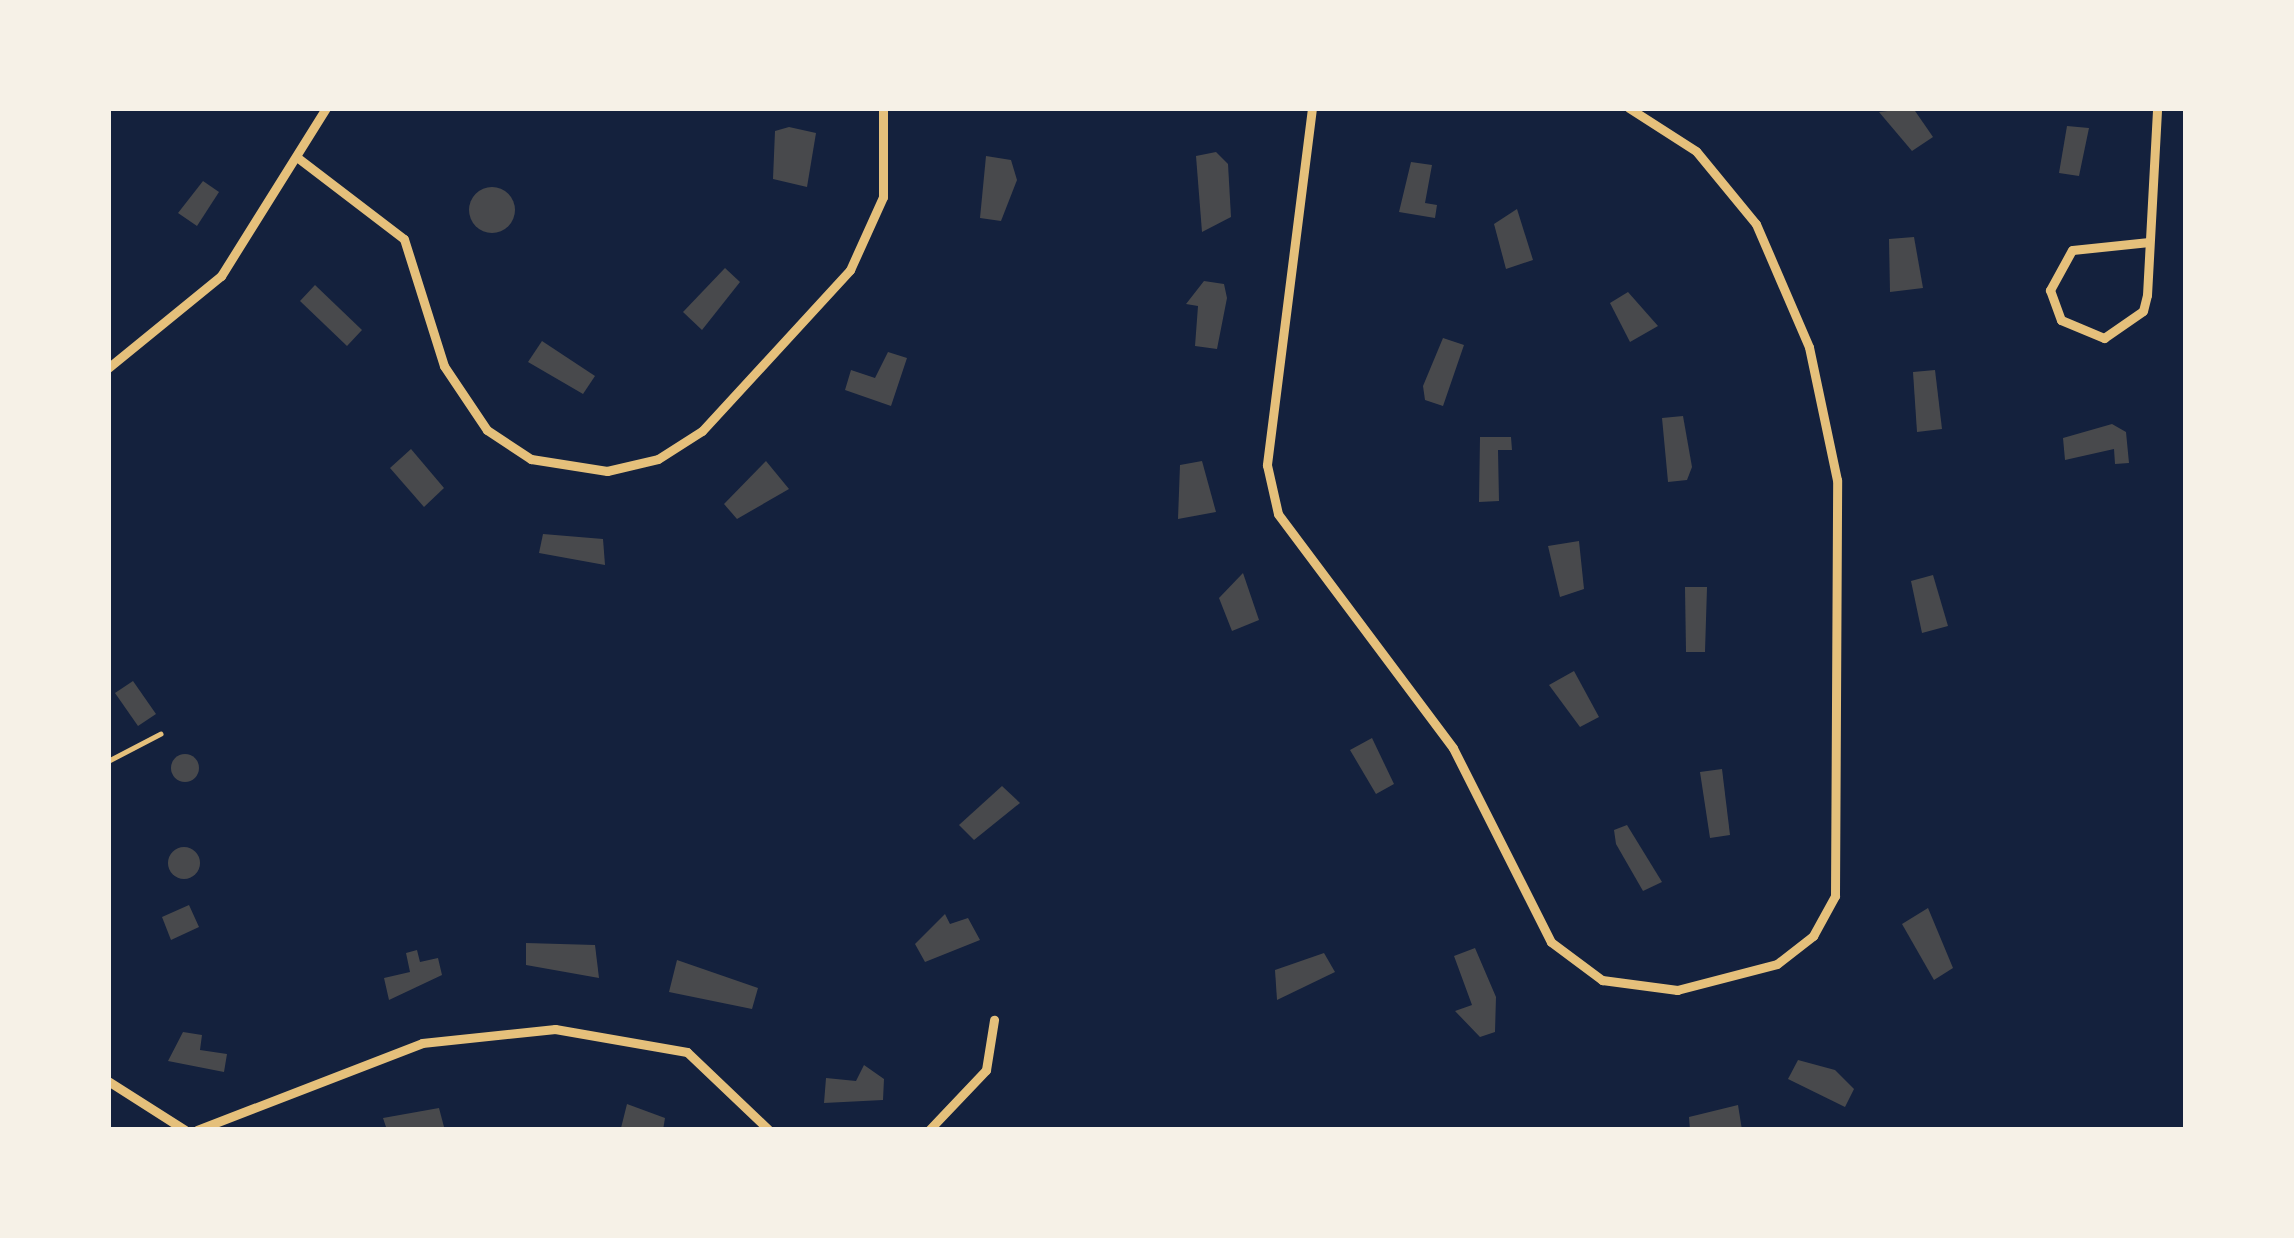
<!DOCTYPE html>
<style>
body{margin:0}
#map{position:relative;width:2294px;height:1238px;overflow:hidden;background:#14213d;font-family:"DejaVu Sans",sans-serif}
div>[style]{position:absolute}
.building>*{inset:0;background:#48494c}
.round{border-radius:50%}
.service>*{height:4.5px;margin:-2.25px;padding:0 2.25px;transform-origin:2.25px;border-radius:2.25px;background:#e5c07b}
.minor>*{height:9px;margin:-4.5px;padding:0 4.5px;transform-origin:4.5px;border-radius:4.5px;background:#e5c07b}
span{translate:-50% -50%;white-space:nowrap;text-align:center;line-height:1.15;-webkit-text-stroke:12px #f6f1e7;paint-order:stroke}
.frame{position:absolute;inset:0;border:111px solid #f6f1e7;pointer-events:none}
</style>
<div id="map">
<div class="building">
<i style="clip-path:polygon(1913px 108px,1933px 137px,1912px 151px,1879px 112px)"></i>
<i style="clip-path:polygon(2067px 126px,2089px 128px,2079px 176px,2059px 173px)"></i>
<i style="clip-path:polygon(789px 127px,816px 133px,807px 187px,773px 179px,775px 131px)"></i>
<i style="clip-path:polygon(1216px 152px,1228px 164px,1231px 217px,1202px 232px,1196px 156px)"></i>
<i style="clip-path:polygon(986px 156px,1011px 160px,1017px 180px,1001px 221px,980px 218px)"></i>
<i style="clip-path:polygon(1411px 162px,1432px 165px,1425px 203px,1437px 205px,1435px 218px,1399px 212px)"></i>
<i style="clip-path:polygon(203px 181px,219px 192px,197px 226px,178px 213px)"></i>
<i class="round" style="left:469px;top:187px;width:46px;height:46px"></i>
<i style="clip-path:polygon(1517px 209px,1533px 260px,1506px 269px,1494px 224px)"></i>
<i style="clip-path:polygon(1914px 237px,1923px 288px,1890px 292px,1889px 239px)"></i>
<i style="clip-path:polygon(725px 268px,740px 282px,702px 330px,683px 312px)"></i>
<i style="clip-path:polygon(1204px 281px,1224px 284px,1227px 298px,1217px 349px,1195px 346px,1198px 306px,1186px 304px)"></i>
<i style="clip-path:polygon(315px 285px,362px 330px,347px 346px,300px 301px)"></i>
<i style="clip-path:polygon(1628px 292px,1658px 326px,1630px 342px,1610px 303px)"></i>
<i style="clip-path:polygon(1443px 338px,1464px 345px,1443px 406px,1425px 400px,1423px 386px)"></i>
<i style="clip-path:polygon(542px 341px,595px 376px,583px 394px,528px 362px)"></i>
<i style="clip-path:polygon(888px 352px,907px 358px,891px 406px,845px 390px,851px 370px,875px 378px)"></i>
<i style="clip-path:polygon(1935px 370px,1942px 429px,1917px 432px,1913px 372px)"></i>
<i style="clip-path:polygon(1683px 416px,1692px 467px,1687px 480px,1668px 482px,1662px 418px)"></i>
<i style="clip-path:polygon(2112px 424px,2126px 432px,2129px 463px,2115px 464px,2114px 449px,2065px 460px,2063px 438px)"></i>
<i style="clip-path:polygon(1480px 437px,1511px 437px,1512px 450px,1498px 450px,1499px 501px,1479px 502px)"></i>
<i style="clip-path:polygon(411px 449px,444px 488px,424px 507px,390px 468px)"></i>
<i style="clip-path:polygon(766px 461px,789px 489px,737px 519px,724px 504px)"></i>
<i style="clip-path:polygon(1202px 461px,1216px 512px,1178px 519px,1180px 465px)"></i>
<i style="clip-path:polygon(543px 534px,603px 539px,605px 565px,539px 553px)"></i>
<i style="clip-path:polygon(1579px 541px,1584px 589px,1560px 597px,1548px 546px)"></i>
<i style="clip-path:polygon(1243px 573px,1259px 620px,1232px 631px,1219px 598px)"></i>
<i style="clip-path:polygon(1933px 575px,1948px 626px,1922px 633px,1911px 581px)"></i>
<i style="clip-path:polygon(1685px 587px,1707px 587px,1705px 652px,1686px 652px)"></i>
<i style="clip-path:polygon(1574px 671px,1599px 717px,1580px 727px,1549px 685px)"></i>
<i style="clip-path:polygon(133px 681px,156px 714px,138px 726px,115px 693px)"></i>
<i style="clip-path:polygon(1372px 738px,1394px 784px,1376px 794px,1350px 750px)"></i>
<i class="round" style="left:171px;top:754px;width:28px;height:28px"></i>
<i style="clip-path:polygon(1722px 769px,1730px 835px,1710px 838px,1700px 772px)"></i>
<i style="clip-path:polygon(1002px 786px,1020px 803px,974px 840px,959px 825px)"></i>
<i style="clip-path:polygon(1627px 825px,1662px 882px,1643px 891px,1616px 844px,1614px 830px)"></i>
<i class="round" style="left:168px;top:847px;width:32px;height:32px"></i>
<i style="clip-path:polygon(189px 905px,199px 927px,171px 940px,162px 917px)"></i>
<i style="clip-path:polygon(1928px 908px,1953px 968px,1934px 980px,1902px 924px)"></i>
<i style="clip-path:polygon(945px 914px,950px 924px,968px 918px,980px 940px,925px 962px,915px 944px)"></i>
<i style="clip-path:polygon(526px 943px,595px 945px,599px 978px,526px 965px)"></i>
<i style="clip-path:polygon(1475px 948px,1496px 997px,1495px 1032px,1480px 1037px,1455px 1011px,1472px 1005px,1454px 956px)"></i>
<i style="clip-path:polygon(417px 950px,420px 962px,438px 958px,442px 975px,389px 1000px,384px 978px,410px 972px,406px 953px)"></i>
<i style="clip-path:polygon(1324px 953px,1335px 972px,1277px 1000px,1275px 970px)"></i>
<i style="clip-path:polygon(677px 960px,758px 988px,752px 1009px,669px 992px)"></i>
<i style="clip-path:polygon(183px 1032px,202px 1035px,200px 1050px,227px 1054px,224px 1072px,168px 1061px)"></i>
<i style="clip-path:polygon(1798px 1060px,1835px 1070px,1854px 1089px,1845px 1107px,1788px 1079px)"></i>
<i style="clip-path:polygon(864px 1065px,884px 1079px,883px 1100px,824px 1103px,826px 1078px,856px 1081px)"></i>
<i style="clip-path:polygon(627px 1104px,665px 1118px,663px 1130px,621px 1128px)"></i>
<i style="clip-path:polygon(1738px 1105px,1742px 1130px,1690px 1130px,1689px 1117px)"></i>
<i style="clip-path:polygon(439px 1108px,444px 1127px,387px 1130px,383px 1118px)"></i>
</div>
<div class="service">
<i style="left:108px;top:761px;width:59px;rotate:-27.4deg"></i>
</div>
<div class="minor">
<i style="left:1312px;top:108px;width:360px;rotate:97.2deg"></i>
<i style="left:1267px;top:465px;width:50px;rotate:77.3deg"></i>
<i style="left:1278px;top:514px;width:292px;rotate:53.2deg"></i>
<i style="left:1453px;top:748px;width:217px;rotate:63.2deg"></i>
<i style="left:1551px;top:942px;width:64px;rotate:36.7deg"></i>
<i style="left:1602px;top:980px;width:76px;rotate:7.6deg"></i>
<i style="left:1677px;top:990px;width:103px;rotate:-14.6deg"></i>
<i style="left:1777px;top:964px;width:46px;rotate:-37.9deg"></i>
<i style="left:1813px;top:936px;width:46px;rotate:-61.2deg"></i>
<i style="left:1835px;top:896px;width:416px;rotate:-89.7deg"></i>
<i style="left:1837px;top:480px;width:136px;rotate:-101.9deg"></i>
<i style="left:1809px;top:347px;width:134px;rotate:-113.3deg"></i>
<i style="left:1756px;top:224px;width:94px;rotate:-129.4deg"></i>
<i style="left:1696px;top:151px;width:80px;rotate:-147.3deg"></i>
<i style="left:298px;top:158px;width:133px;rotate:37.4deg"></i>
<i style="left:404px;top:239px;width:133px;rotate:72.5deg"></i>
<i style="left:444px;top:366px;width:77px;rotate:56.1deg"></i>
<i style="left:487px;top:430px;width:53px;rotate:33.4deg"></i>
<i style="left:531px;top:459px;width:77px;rotate:9deg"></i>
<i style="left:607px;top:471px;width:52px;rotate:-13.2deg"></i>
<i style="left:658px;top:459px;width:52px;rotate:-32.5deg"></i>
<i style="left:702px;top:431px;width:219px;rotate:-47.4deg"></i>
<i style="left:850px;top:270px;width:80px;rotate:-65.7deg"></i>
<i style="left:883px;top:197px;width:89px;rotate:-90deg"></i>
<i style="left:2149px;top:242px;width:77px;rotate:174.1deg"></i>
<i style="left:2072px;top:250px;width:46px;rotate:118.8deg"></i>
<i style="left:2050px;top:290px;width:32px;rotate:70deg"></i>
<i style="left:2061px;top:320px;width:47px;rotate:22.7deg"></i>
<i style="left:2104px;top:338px;width:47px;rotate:-34.7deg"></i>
<i style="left:2143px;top:311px;width:16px;rotate:-76deg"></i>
<i style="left:2147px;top:295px;width:187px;rotate:-86.9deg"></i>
<i style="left:108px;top:368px;width:146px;rotate:-39.2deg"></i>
<i style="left:221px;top:276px;width:198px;rotate:-58deg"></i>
<i style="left:108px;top:1081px;width:91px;rotate:32.5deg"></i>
<i style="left:197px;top:1130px;width:241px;rotate:-21.1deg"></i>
<i style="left:422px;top:1043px;width:134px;rotate:-6deg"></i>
<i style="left:555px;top:1029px;width:134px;rotate:9.9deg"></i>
<i style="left:687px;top:1052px;width:113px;rotate:43.6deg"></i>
<i style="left:929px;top:1130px;width:83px;rotate:-46.5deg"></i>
<i style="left:986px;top:1070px;width:51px;rotate:-80.9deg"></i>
</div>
<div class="frame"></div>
</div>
